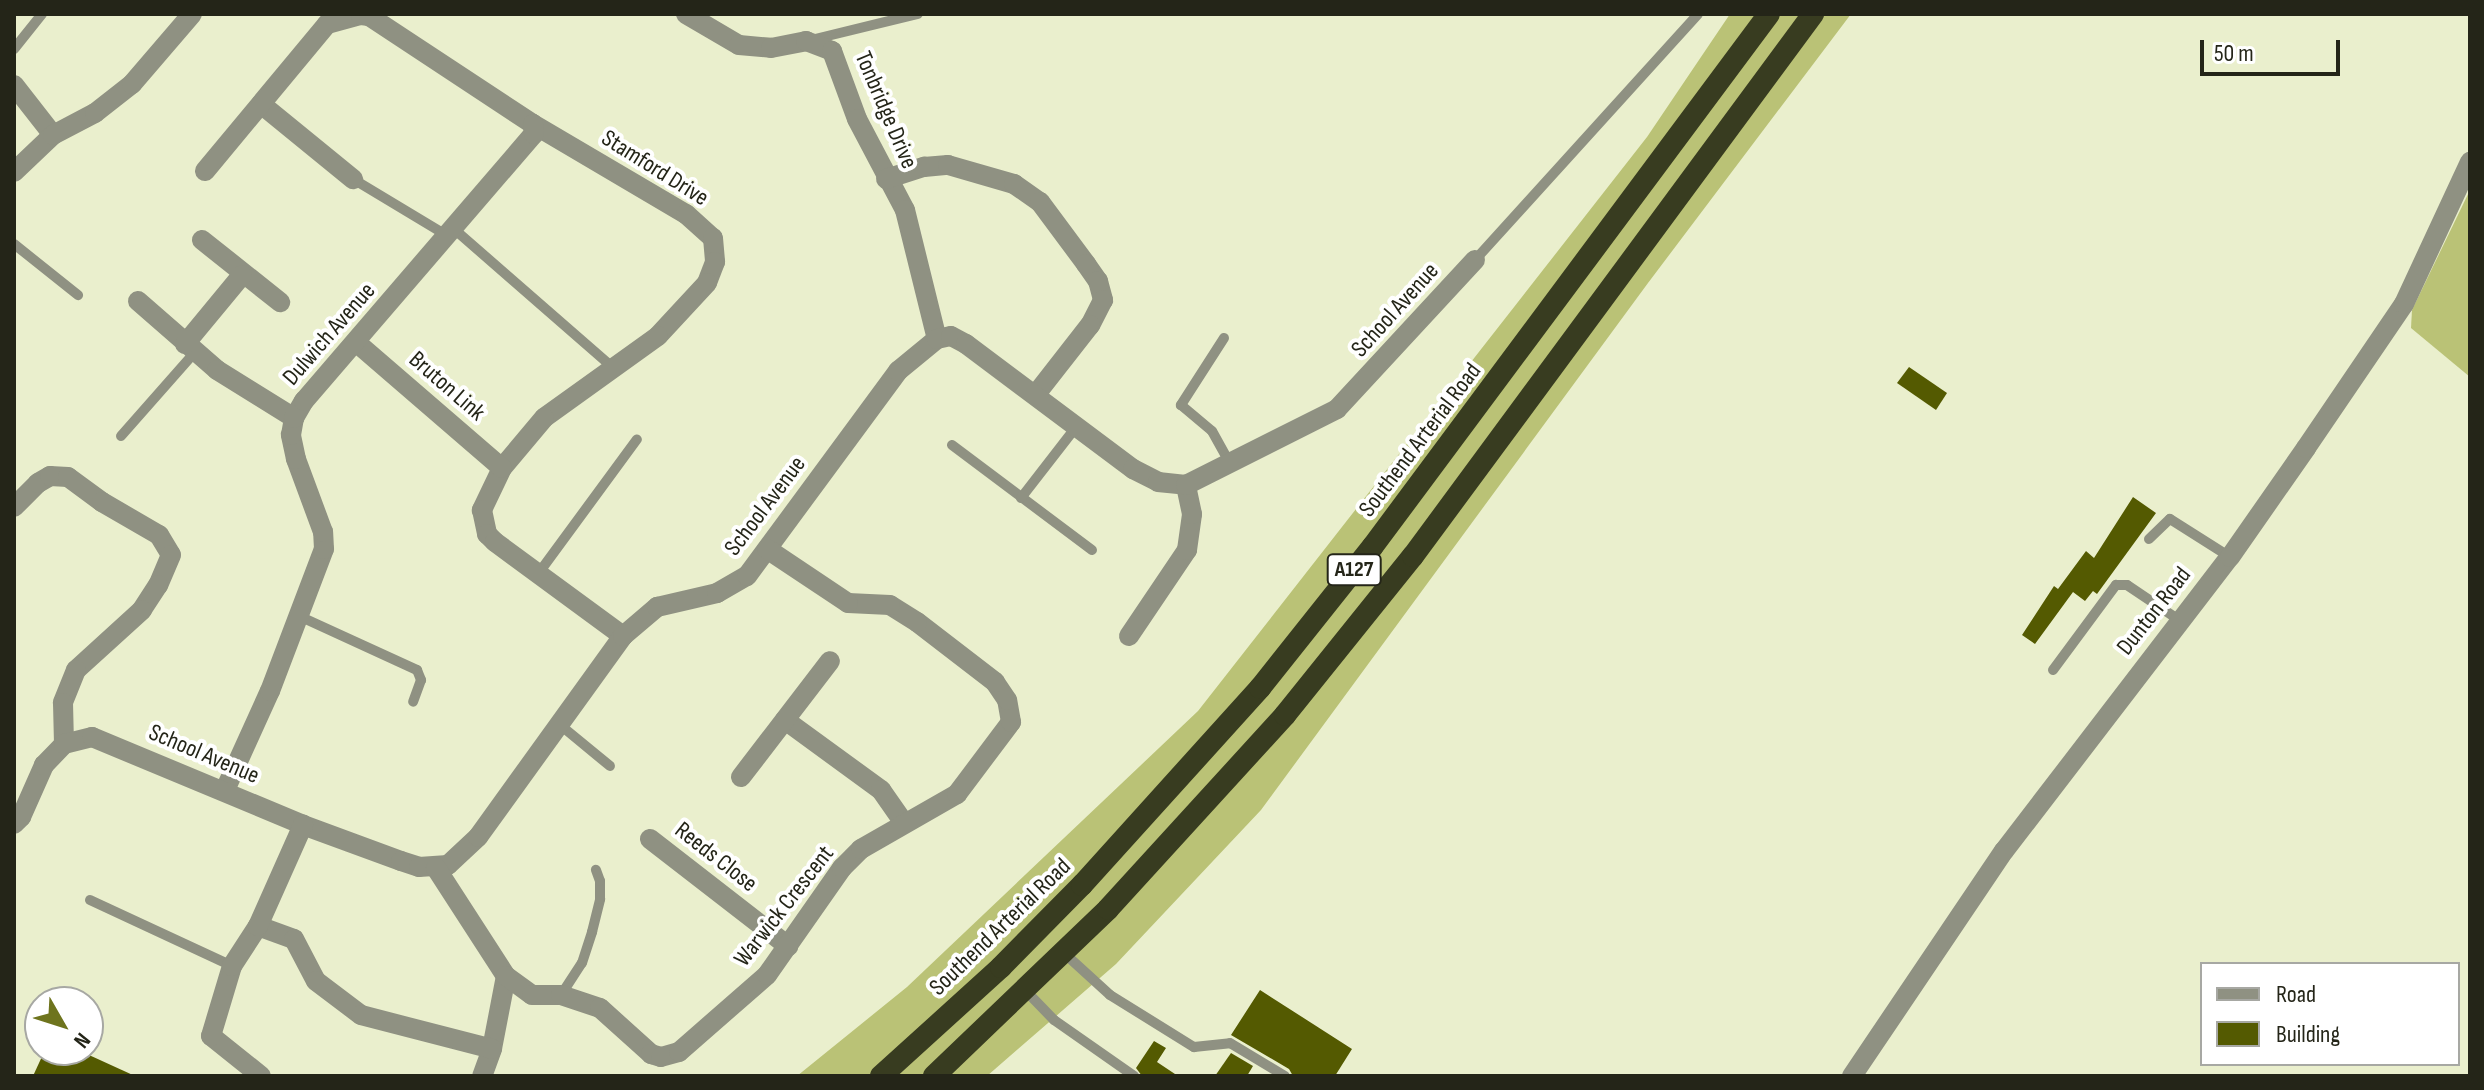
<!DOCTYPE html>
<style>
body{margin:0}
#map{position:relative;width:2484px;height:1090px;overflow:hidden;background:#eaefcd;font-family:"Sofia Sans Condensed",sans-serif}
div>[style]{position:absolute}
.forest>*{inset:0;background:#bac276}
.building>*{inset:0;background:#545a01}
.service>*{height:10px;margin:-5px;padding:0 5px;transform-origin:5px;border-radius:5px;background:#8f9182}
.minor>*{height:20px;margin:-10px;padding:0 10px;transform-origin:10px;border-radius:10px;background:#8f9182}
.tertiary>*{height:20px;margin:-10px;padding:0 10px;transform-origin:10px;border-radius:10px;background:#8f9182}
.trunk>*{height:22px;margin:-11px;padding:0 11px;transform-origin:11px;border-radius:11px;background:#383c20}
span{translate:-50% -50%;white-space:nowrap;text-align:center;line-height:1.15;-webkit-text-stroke:8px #fff;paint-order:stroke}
.shield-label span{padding:2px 6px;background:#fff;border:2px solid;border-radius:6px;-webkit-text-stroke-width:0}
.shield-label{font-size:22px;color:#242518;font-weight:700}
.street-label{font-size:24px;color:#242518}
.frame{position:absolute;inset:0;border:16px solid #242518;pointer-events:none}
.legend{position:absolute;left:2200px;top:962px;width:260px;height:104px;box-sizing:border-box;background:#fff;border:2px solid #a7a8a3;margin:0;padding:10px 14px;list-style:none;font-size:24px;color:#242518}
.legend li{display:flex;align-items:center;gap:16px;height:40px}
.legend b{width:40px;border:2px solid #a7a8a3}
.north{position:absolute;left:24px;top:986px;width:80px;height:80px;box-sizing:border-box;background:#fff;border:2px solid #a7a8a3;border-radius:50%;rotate:129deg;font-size:22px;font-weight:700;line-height:32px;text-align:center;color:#242518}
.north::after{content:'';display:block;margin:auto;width:28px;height:36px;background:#6e741d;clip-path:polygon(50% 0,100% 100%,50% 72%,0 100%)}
.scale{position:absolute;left:2200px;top:40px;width:140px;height:36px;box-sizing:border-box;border:4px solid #242518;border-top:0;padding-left:10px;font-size:24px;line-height:28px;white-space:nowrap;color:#242518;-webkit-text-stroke:6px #fff;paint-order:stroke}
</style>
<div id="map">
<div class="forest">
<i style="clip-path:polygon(1730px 14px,1851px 14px,1648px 283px,1261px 810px,1116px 964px,987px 1076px,797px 1076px,907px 987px,1198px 711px,1647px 137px)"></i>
<i style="clip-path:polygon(2470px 190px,2470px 377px,2411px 328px,2412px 310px)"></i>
</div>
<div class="building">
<i style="clip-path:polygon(1909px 367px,1947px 393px,1936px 410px,1897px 383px)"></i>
<i style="clip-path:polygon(2133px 497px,2156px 513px,2097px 594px,2093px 591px,2085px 601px,2073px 592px,2035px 644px,2022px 635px,2054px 586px,2058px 589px,2086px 551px,2094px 558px)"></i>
<i style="clip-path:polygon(1260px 990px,1352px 1049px,1335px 1076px,1293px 1076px,1289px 1069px,1231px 1035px)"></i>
<i style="clip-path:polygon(1154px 1041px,1166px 1048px,1157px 1062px,1178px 1076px,1142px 1076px,1136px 1068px)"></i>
<i style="clip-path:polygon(45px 1050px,78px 1050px,135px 1076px,33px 1076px)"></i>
<i style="clip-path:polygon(1231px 1053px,1253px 1066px,1247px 1076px,1215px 1076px)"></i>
</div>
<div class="service">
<i style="left:811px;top:40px;width:110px;rotate:-13.7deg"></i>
<i style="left:14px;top:49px;width:45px;rotate:-51.3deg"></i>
<i style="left:353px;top:179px;width:111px;rotate:31deg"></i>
<i style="left:454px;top:229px;width:210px;rotate:41.1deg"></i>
<i style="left:14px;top:244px;width:82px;rotate:38.6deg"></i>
<i style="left:1475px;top:260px;width:332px;rotate:-47.8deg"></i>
<i style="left:1224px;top:338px;width:80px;rotate:122.7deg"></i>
<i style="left:1181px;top:405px;width:40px;rotate:40deg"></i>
<i style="left:1212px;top:431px;width:37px;rotate:61deg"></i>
<i style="left:121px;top:436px;width:112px;rotate:-48.6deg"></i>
<i style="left:952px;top:445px;width:175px;rotate:36.9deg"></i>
<i style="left:1021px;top:498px;width:90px;rotate:-52.2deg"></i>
<i style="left:2149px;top:539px;width:29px;rotate:-44deg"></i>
<i style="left:2170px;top:519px;width:71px;rotate:32.3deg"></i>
<i style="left:538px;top:574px;width:167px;rotate:-53.7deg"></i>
<i style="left:299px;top:616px;width:130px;rotate:24.6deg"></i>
<i style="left:417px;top:670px;width:11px;rotate:68deg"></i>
<i style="left:421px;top:680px;width:23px;rotate:110deg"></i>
<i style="left:2053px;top:670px;width:106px;rotate:-53.5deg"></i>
<i style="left:2116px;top:585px;width:11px"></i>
<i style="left:2127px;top:585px;width:63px;rotate:33.9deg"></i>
<i style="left:559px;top:724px;width:66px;rotate:39.5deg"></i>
<i style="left:90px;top:900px;width:157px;rotate:24.9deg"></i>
<i style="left:1064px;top:953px;width:62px;rotate:42.4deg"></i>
<i style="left:1110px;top:995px;width:99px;rotate:31.8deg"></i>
<i style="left:1194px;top:1047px;width:36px;rotate:-6deg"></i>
<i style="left:1230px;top:1043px;width:64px;rotate:31deg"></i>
<i style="left:1026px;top:991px;width:40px;rotate:46deg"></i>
<i style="left:1054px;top:1020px;width:98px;rotate:35deg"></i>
<i style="left:561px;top:995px;width:38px;rotate:-57deg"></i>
<i style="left:582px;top:963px;width:33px;rotate:-72deg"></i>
<i style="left:592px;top:932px;width:34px;rotate:-76deg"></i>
<i style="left:600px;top:899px;width:18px;rotate:-90deg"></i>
<i style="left:600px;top:881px;width:12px;rotate:-110deg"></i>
</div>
<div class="minor">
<i style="left:686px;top:14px;width:61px;rotate:30.3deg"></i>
<i style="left:739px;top:45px;width:32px;rotate:5deg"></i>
<i style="left:771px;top:48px;width:36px;rotate:-11deg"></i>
<i style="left:806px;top:41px;width:28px;rotate:21deg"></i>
<i style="left:832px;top:51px;width:72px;rotate:69.8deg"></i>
<i style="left:857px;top:119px;width:103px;rotate:62.2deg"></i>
<i style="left:905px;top:210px;width:133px;rotate:76.1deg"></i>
<i style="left:14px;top:85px;width:63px;rotate:52deg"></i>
<i style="left:261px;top:104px;width:119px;rotate:39.2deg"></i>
<i style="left:205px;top:171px;width:191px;rotate:-50.3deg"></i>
<i style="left:327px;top:24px;width:35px;rotate:-15deg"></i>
<i style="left:361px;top:15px;width:8px;rotate:7deg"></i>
<i style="left:369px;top:16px;width:196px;rotate:33.4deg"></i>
<i style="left:533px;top:124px;width:178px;rotate:30.5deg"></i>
<i style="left:686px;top:214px;width:36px;rotate:42deg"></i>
<i style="left:713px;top:238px;width:24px;rotate:85deg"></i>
<i style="left:715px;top:262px;width:22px;rotate:111deg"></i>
<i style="left:707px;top:283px;width:72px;rotate:132.8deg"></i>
<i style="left:658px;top:336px;width:140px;rotate:144.3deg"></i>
<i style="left:544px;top:418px;width:65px;rotate:130deg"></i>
<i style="left:502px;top:468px;width:47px;rotate:115.5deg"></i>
<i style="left:482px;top:510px;width:25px;rotate:78deg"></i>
<i style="left:487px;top:534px;width:11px;rotate:45deg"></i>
<i style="left:495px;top:542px;width:159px;rotate:36.3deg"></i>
<i style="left:14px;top:172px;width:54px;rotate:-43.5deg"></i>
<i style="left:53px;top:135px;width:47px;rotate:-27.6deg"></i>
<i style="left:95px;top:113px;width:47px;rotate:-38.1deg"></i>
<i style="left:132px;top:84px;width:92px;rotate:-49.4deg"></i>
<i style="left:886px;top:179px;width:40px;rotate:-18deg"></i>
<i style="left:924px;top:167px;width:24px;rotate:-5deg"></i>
<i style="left:948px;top:165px;width:69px;rotate:16.1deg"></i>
<i style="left:1014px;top:184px;width:32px;rotate:35deg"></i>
<i style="left:1040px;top:202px;width:77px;rotate:53.4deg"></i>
<i style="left:1086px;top:264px;width:21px;rotate:55deg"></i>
<i style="left:1098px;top:281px;width:20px;rotate:75deg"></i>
<i style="left:1103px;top:300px;width:28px;rotate:117deg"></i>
<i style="left:1090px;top:325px;width:88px;rotate:128deg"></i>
<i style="left:202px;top:240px;width:100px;rotate:38.5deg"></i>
<i style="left:138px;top:301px;width:105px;rotate:41.1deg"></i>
<i style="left:217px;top:370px;width:91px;rotate:31.9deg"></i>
<i style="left:357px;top:343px;width:191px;rotate:40.8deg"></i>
<i style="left:185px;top:344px;width:89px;rotate:-50.4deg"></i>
<i style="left:14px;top:507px;width:34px;rotate:-45deg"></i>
<i style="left:38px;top:483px;width:14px;rotate:-30deg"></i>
<i style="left:50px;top:476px;width:18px;rotate:3deg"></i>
<i style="left:68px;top:477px;width:42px;rotate:36.3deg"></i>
<i style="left:102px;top:502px;width:66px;rotate:30.1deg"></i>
<i style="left:159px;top:535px;width:23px;rotate:59deg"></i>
<i style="left:171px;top:555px;width:33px;rotate:113deg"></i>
<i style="left:158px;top:585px;width:30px;rotate:123deg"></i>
<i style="left:142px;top:610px;width:89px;rotate:137.7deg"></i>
<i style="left:76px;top:670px;width:35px;rotate:112deg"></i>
<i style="left:63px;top:703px;width:41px;rotate:88.6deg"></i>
<i style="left:1129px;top:636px;width:104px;rotate:-56deg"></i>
<i style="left:1187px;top:550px;width:36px;rotate:-82deg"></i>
<i style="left:1192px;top:514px;width:30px;rotate:-102deg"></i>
<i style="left:785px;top:720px;width:119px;rotate:36.1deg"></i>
<i style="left:881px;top:790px;width:40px;rotate:55.1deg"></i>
<i style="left:741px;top:777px;width:146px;rotate:-52.5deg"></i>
<i style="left:225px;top:790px;width:109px;rotate:-65.6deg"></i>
<i style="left:270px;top:691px;width:152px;rotate:-69.2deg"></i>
<i style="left:324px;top:549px;width:17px;rotate:-93deg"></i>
<i style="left:323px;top:532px;width:78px;rotate:-110.3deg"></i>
<i style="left:296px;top:459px;width:25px;rotate:-102deg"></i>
<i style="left:291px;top:435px;width:17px;rotate:-80deg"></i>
<i style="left:294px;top:418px;width:20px;rotate:-60deg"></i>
<i style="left:304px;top:401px;width:352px;rotate:-49.3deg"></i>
<i style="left:534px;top:134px;width:10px;rotate:-96deg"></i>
<i style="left:14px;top:824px;width:10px;rotate:-45deg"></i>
<i style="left:21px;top:817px;width:57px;rotate:-66.1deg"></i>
<i style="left:44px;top:765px;width:29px;rotate:-46deg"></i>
<i style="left:64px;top:744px;width:29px;rotate:-14deg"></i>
<i style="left:92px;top:737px;width:229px;rotate:22.6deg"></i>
<i style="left:303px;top:825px;width:104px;rotate:20.2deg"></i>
<i style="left:401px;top:861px;width:19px;rotate:18deg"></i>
<i style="left:419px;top:867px;width:29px;rotate:-4deg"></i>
<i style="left:448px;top:865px;width:41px;rotate:-43deg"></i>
<i style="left:478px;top:837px;width:248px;rotate:-54.2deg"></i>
<i style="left:623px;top:636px;width:45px;rotate:-40.5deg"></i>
<i style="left:657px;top:607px;width:62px;rotate:-13.1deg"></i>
<i style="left:717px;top:593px;width:34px;rotate:-30deg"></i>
<i style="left:747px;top:576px;width:255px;rotate:-53.6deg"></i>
<i style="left:898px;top:371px;width:50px;rotate:-39.4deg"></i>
<i style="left:937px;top:339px;width:14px;rotate:-12deg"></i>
<i style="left:951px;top:336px;width:17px;rotate:28deg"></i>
<i style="left:966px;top:344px;width:209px;rotate:36.8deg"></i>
<i style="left:1133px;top:469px;width:28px;rotate:27deg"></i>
<i style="left:1158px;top:482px;width:28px;rotate:6deg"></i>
<i style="left:1186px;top:485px;width:169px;rotate:-26.7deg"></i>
<i style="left:1337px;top:409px;width:203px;rotate:-47.2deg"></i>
<i style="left:650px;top:839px;width:175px;rotate:37.8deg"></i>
<i style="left:436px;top:868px;width:129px;rotate:57.1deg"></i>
<i style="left:506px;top:976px;width:74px;rotate:100.9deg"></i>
<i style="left:492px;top:1049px;width:29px;rotate:110deg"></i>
<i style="left:258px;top:926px;width:38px;rotate:20deg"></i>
<i style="left:294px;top:939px;width:47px;rotate:62.4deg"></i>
<i style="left:316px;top:981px;width:56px;rotate:37.1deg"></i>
<i style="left:361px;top:1015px;width:135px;rotate:14.5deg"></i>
<i style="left:506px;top:976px;width:32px;rotate:36deg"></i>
<i style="left:532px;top:995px;width:29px"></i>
<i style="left:561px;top:995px;width:41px;rotate:18.4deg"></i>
<i style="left:600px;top:1008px;width:69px;rotate:42deg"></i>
<i style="left:651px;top:1054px;width:10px;rotate:17deg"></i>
<i style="left:661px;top:1057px;width:19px;rotate:-16deg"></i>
<i style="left:679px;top:1052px;width:117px;rotate:-41.2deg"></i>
<i style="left:767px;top:975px;width:131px;rotate:-55deg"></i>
<i style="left:842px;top:868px;width:27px;rotate:-45deg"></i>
<i style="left:861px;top:849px;width:111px;rotate:-29.8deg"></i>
<i style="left:957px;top:794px;width:90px;rotate:-53.1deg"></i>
<i style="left:1011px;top:722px;width:22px;rotate:-100deg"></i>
<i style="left:1007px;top:700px;width:22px;rotate:-124deg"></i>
<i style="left:995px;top:682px;width:98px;rotate:-142.4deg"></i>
<i style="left:917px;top:622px;width:32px;rotate:-148deg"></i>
<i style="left:890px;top:605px;width:42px;rotate:-177.3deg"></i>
<i style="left:848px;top:603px;width:97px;rotate:-146.3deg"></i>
<i style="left:261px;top:1076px;width:64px;rotate:-141.3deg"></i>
<i style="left:211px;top:1036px;width:73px;rotate:-73.3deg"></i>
<i style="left:232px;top:966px;width:48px;rotate:-57deg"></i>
<i style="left:258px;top:926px;width:111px;rotate:-66deg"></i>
</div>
<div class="tertiary">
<i style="left:1852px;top:1076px;width:272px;rotate:-56deg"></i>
<i style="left:2004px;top:851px;width:371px;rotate:-52.5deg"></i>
<i style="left:2230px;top:557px;width:133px;rotate:-55.1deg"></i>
<i style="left:2306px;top:448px;width:174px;rotate:-55.8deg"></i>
<i style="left:2404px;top:304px;width:157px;rotate:-65.1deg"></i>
</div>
<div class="trunk">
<i style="left:881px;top:1076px;width:162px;rotate:-42.2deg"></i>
<i style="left:1001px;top:967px;width:115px;rotate:-45.4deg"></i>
<i style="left:1082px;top:885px;width:266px;rotate:-47.9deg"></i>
<i style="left:1260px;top:688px;width:181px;rotate:-51.5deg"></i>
<i style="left:1373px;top:546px;width:663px;rotate:-53.34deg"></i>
<i style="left:934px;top:1076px;width:241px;rotate:-43.8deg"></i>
<i style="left:1108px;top:909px;width:263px;rotate:-47.6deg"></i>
<i style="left:1285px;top:715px;width:204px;rotate:-51.2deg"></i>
<i style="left:1413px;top:556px;width:674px;rotate:-53.57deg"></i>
</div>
<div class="shield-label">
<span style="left:1354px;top:570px">A127</span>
</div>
<div class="street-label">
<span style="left:886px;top:110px;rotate:67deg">Tonbridge Drive</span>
<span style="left:655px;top:168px;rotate:32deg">Stamford Drive</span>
<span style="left:1395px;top:310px;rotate:-48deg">School Avenue</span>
<span style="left:329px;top:334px;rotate:-49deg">Dulwich Avenue</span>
<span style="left:447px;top:386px;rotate:41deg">Bruton Link</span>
<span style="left:1420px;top:440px;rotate:-53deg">Southend Arterial Road</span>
<span style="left:765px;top:506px;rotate:-53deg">School Avenue</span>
<span style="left:2154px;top:611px;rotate:-52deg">Dunton Road</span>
<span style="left:204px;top:754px;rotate:23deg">School Avenue</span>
<span style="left:716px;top:857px;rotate:38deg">Reeds Close</span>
<span style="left:784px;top:906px;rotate:-52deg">Warwick Crescent</span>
<span style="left:1000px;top:927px;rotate:-44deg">Southend Arterial Road</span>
</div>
<div class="frame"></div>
<ul class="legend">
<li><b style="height:10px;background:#8f9182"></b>Road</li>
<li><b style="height:22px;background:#545a01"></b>Building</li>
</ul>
<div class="north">N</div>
<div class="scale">50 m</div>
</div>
